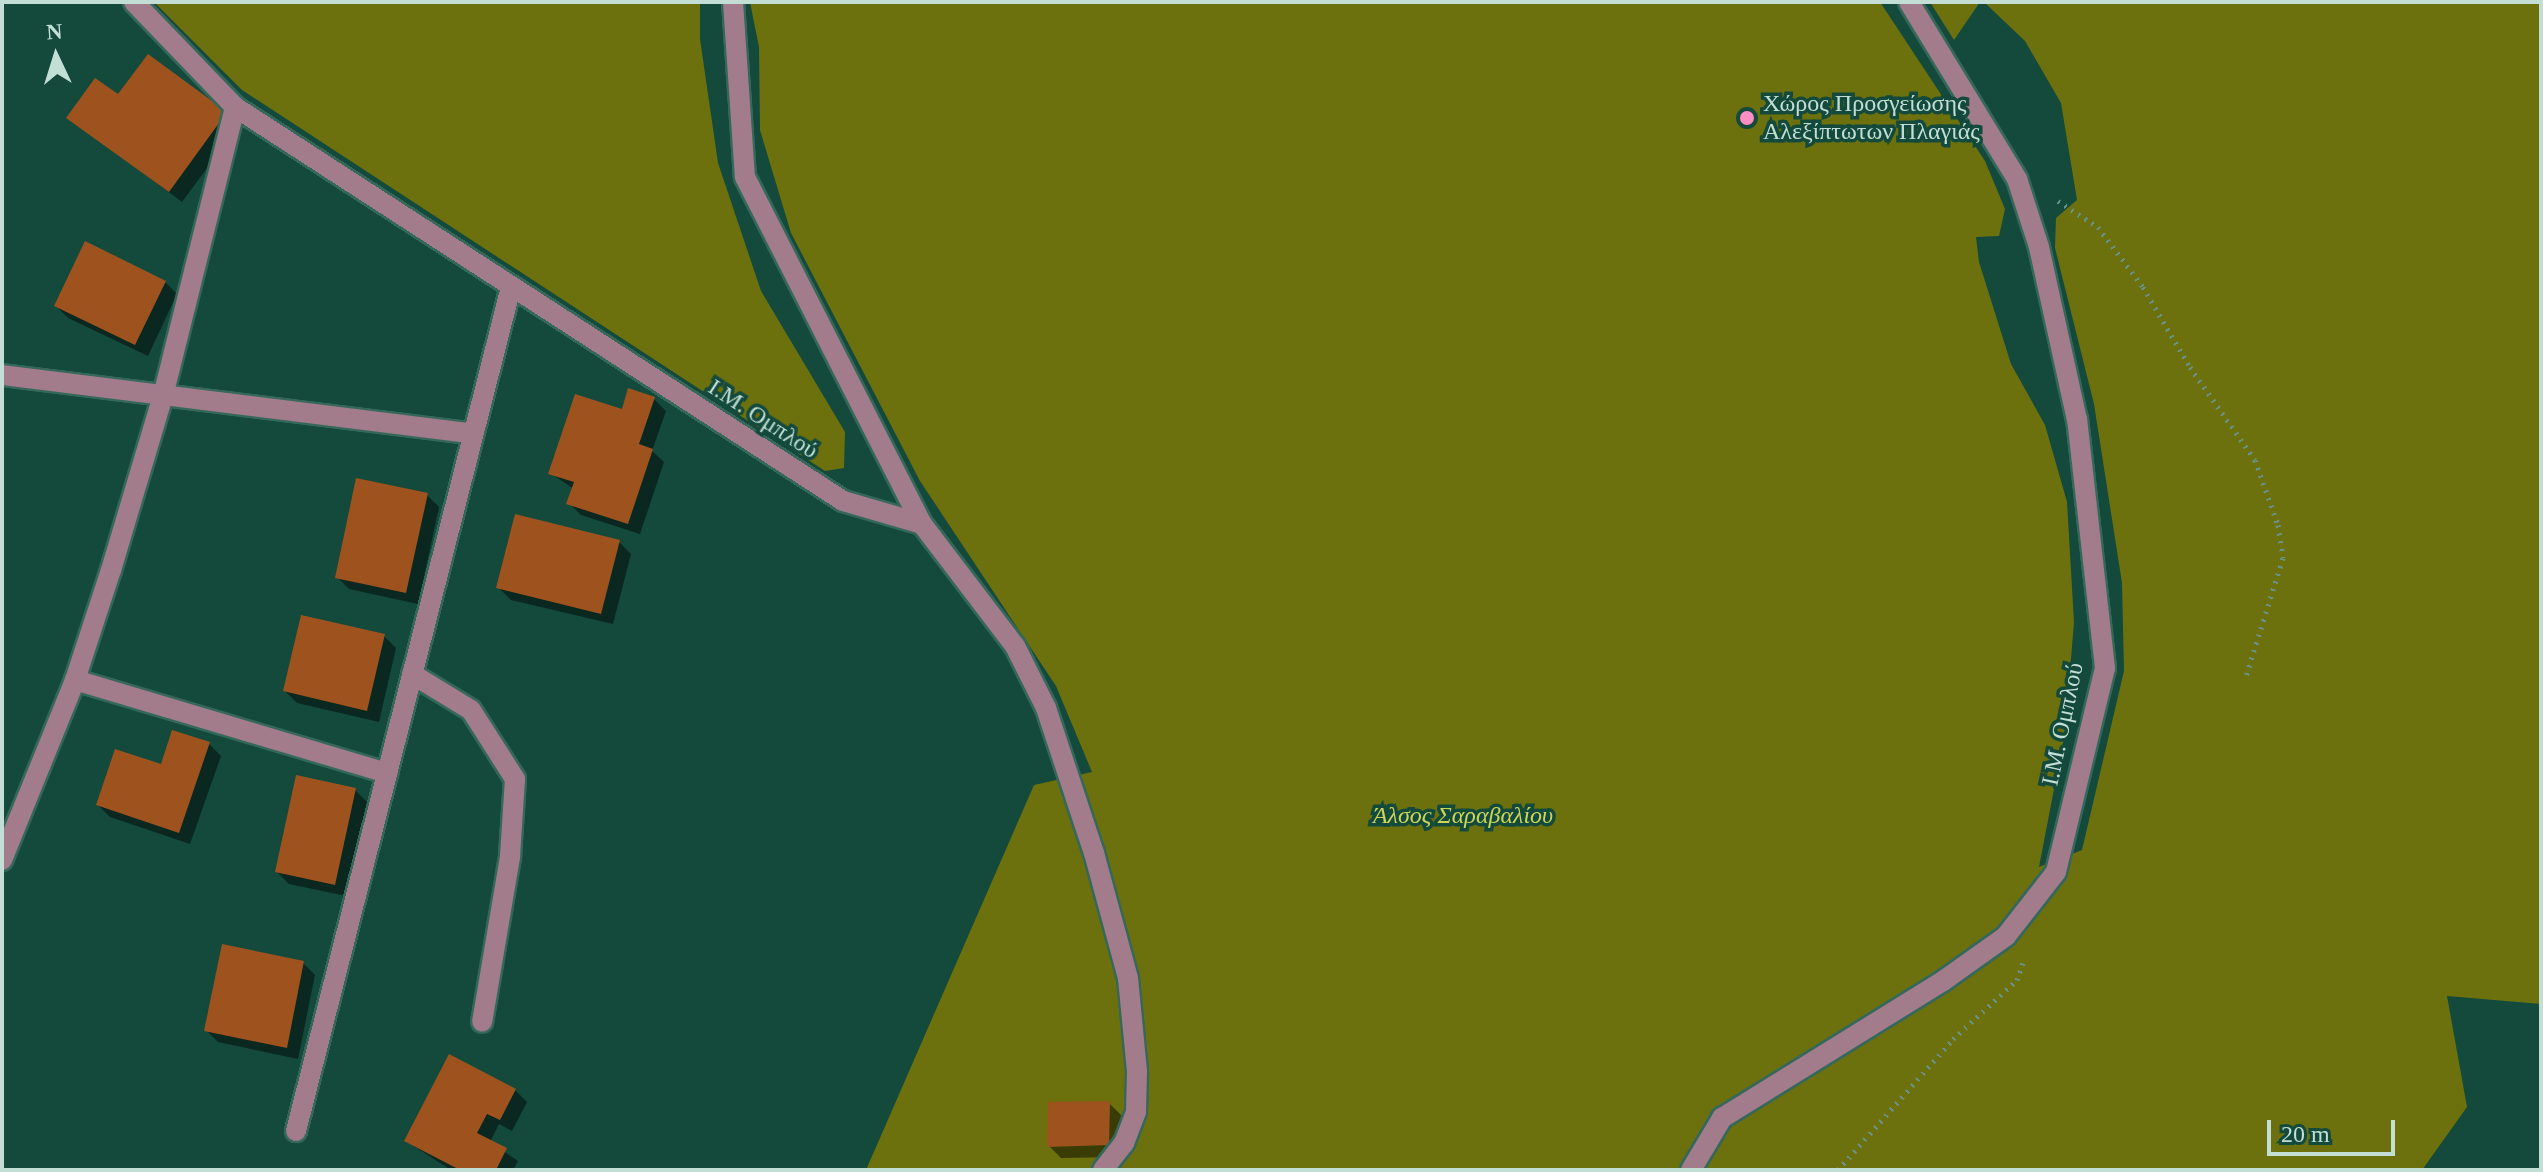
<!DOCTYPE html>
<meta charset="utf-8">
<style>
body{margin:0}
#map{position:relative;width:2543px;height:1172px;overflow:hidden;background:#134a3c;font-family:"Times New Roman",serif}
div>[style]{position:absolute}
.green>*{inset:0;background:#6d710d}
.shadow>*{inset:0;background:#0007}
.building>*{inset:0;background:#9e531e}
.path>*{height:5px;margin-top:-2.5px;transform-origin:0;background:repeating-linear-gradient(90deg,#699286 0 2px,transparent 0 8px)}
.roads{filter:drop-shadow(2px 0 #36685a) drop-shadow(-2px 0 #36685a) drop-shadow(0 2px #36685a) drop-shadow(0 -2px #36685a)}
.minor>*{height:20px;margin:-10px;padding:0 10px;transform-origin:10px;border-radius:10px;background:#a37c8c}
.dots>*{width:22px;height:22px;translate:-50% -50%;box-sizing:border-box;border:4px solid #134a3c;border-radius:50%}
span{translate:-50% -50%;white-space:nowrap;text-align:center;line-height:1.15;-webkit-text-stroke:7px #134a3c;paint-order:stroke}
.poi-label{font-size:24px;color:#c3ded4}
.left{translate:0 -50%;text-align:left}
.street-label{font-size:24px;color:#c3ded4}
.park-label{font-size:24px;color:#ced456;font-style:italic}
.frame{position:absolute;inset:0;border:4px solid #c3ded4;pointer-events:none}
.north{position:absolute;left:16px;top:16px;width:80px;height:80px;-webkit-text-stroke:6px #134a3c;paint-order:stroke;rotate:356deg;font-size:22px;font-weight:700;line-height:32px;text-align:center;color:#c3ded4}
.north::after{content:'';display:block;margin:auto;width:28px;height:36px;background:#c3ded4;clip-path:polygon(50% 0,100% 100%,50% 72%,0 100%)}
.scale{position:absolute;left:2267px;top:1120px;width:128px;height:36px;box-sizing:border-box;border:4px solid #c3ded4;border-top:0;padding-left:10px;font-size:24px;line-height:28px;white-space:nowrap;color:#c3ded4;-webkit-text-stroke:6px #134a3c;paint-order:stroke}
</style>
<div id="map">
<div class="green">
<i style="clip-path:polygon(154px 2px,700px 2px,700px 39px,718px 163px,761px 291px,845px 432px,844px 468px,825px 471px,242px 90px)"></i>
<i style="clip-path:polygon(750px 2px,1880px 2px,1985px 161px,2005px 209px,1999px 236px,1976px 237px,1979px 262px,2011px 364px,2045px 425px,2067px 502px,2074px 622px,2065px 732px,2039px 867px,2082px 850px,2124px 671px,2122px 583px,2094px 404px,2055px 248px,2056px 218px,2077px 200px,2061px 103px,2025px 41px,1984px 2px,2541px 2px,2541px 1004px,2447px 996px,2467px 1107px,2422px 1170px,866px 1170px,1034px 785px,1092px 772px,1056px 686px,920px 481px,791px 233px,760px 130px,759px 47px)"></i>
<i style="clip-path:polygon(1930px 2px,1980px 2px,1954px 40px)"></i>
</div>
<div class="shadow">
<i style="clip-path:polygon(118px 97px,226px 114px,238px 126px,182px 202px,69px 117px)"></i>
<i style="clip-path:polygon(165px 282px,177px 294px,148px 356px,68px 318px,56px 306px)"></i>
<i style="clip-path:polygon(654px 399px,666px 411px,652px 451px,664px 462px,640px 534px,581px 515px,569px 503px,574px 489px,550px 473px,623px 411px)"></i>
<i style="clip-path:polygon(427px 495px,439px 507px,418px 604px,349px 589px,337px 577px)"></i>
<i style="clip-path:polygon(619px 542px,631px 554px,613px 624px,511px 600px,499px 588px)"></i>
<i style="clip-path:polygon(384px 636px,396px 648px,379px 722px,297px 703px,285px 691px)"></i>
<i style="clip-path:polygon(209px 744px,221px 756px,190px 844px,110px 817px,98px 805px)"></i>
<i style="clip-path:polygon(355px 790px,367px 802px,346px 896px,289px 884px,277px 872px)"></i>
<i style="clip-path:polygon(303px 963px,315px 975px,298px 1059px,218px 1042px,206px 1030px)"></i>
<i style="clip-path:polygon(515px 1090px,527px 1102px,512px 1131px,499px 1124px,490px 1142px,518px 1161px,513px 1170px,451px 1170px,406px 1141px)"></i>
<i style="clip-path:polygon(1109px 1103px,1121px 1115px,1120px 1157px,1061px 1158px,1049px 1146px)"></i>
</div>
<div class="building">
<i style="clip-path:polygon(148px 54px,227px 112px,169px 192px,66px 118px,95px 78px,118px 94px)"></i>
<i style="clip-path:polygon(85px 241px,166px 281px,135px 345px,54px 306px)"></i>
<i style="clip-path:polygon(628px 388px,655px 397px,639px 444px,653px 449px,628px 524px,566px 504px,574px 482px,548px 474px,575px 394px,622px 409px)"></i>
<i style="clip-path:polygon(356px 478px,428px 493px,406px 593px,335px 578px)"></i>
<i style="clip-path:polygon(515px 514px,620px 540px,601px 614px,496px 588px)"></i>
<i style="clip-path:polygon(301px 615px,385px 634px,367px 711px,283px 691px)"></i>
<i style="clip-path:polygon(172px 730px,210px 742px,179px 833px,96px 805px,115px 749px,161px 764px)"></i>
<i style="clip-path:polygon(296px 775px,356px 788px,335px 885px,275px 872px)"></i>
<i style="clip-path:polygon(222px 944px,304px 961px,287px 1048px,204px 1031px)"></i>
<i style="clip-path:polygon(449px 1054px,516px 1089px,500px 1120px,487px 1114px,477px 1133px,507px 1148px,496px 1170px,460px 1170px,404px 1141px)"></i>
<i style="clip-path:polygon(1110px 1101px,1109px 1145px,1047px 1147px,1048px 1102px)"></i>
</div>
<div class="path">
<i style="left:2058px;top:201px;width:48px;rotate:33deg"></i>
<i style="left:2098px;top:227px;width:75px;rotate:53.1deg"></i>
<i style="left:2143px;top:287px;width:93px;rotate:59.6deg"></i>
<i style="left:2190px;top:367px;width:113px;rotate:55deg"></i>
<i style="left:2255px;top:460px;width:69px;rotate:70.5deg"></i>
<i style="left:2278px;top:525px;width:33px;rotate:81deg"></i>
<i style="left:2283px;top:558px;width:127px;rotate:107.4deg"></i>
<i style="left:1838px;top:1170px;width:174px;rotate:-48.7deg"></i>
<i style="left:1953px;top:1039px;width:87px;rotate:-42.7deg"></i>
<i style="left:2017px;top:980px;width:18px;rotate:-71deg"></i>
</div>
<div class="roads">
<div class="minor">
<i style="left:134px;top:2px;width:146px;rotate:46.1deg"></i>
<i style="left:235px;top:107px;width:724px;rotate:32.94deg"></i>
<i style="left:843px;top:501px;width:82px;rotate:16.2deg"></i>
<i style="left:733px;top:2px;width:175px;rotate:86.1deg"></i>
<i style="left:745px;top:177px;width:390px;rotate:63deg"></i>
<i style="left:922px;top:524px;width:153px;rotate:52.7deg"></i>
<i style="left:1015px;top:646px;width:69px;rotate:63.4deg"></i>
<i style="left:1046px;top:708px;width:153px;rotate:71.7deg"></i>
<i style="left:1094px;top:853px;width:130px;rotate:74.8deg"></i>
<i style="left:1128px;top:978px;width:93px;rotate:84.5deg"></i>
<i style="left:1137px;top:1071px;width:41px;rotate:91.4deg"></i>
<i style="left:1136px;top:1112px;width:33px;rotate:111deg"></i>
<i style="left:1124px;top:1143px;width:34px;rotate:128deg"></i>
<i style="left:2px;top:375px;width:475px;rotate:7.1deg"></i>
<i style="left:412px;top:674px;width:69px;rotate:31.4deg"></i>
<i style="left:471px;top:710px;width:82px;rotate:57.5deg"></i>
<i style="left:515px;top:779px;width:78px;rotate:93.7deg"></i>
<i style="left:510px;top:857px;width:167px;rotate:99.6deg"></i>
<i style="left:75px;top:680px;width:326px;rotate:16.6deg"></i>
<i style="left:2px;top:860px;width:194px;rotate:-67.9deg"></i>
<i style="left:75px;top:680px;width:116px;rotate:-71.9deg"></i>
<i style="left:111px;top:570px;width:186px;rotate:-73.4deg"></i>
<i style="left:164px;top:392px;width:294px;rotate:-76deg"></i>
<i style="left:296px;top:1131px;width:871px;rotate:-75.71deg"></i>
<i style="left:1691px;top:1170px;width:61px;rotate:-59.2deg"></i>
<i style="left:1722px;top:1118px;width:260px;rotate:-31.8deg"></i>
<i style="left:1943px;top:981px;width:77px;rotate:-35.5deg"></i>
<i style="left:2006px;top:936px;width:81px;rotate:-52deg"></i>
<i style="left:2056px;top:872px;width:210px;rotate:-76.5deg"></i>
<i style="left:2105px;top:668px;width:250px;rotate:-96.4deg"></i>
<i style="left:2077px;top:420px;width:177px;rotate:-102.4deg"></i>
<i style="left:2039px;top:247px;width:71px;rotate:-107.9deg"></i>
<i style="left:2017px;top:179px;width:207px;rotate:-121.4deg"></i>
</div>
</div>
<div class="dots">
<i style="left:1747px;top:118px;background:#fc8fc1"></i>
</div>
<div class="poi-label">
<span class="left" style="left:1763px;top:118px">Χώρος Προσγείωσης<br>Αλεξίπτωτων Πλαγιάς</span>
</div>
<div class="street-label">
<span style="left:763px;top:419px;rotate:33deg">Ι.Μ. Ομπλού</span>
<span style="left:2063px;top:724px;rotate:-78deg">Ι.Μ. Ομπλού</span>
</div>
<div class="park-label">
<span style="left:1463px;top:816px">Άλσος Σαραβαλίου</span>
</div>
<div class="frame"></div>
<div class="north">N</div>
<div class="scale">20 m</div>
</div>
